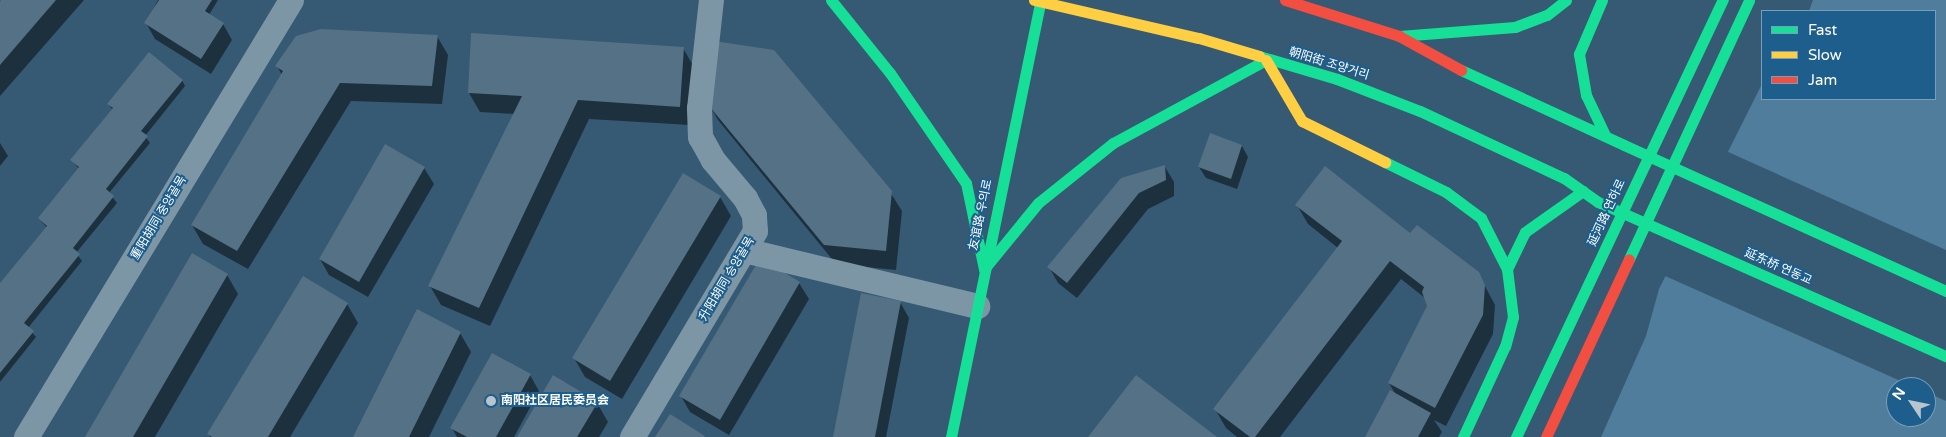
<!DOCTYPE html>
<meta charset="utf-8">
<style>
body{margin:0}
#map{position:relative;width:1946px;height:437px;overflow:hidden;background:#365a73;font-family:"Varela Round","Noto Sans SC","Noto Sans KR",sans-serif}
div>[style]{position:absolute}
.water>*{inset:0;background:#507d9c}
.pier>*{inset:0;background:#365a73}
.shadow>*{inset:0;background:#0007}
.building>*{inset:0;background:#547185}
.street>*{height:25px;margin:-12.5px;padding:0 12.5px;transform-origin:12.5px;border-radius:12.5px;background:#7d96a6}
.fast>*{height:11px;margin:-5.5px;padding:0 5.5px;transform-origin:5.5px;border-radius:5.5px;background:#16e098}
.slow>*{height:11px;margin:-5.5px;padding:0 5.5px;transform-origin:5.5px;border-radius:5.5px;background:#ffcf43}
.jam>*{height:11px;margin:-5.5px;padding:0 5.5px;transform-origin:5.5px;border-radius:5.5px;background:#f24e42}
.fast-bridge>*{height:11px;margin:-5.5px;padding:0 5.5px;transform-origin:5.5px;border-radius:5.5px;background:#16e098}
.dots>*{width:14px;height:14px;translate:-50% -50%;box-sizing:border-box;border:2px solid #1d5e8c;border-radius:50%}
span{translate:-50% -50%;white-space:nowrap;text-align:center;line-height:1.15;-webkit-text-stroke:4px #1d5e8c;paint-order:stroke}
.street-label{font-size:12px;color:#fff}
.poi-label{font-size:12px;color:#fff;font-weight:700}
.left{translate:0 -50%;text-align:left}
.legend{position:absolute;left:1761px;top:10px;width:175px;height:90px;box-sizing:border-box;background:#1d5e8c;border:1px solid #779eba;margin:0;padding:6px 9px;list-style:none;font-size:15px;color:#fff}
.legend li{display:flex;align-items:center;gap:10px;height:25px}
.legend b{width:25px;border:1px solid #779eba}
.north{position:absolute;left:1886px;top:377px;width:50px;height:50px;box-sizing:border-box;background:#1d5e8c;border:1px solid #779eba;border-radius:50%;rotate:304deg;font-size:14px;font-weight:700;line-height:20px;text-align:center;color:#fff}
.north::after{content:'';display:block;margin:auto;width:18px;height:22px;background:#b9c5ce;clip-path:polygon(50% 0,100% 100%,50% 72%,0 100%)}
</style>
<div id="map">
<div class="water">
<i style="clip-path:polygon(evenodd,1813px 0,1946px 0,1946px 437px,1601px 437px,1646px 336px,1659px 289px,1762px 84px,1762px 99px,1935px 99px,1935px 11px,1809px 11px,1813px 0,1896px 387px,1926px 387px,1926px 417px,1896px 417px,1896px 387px)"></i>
</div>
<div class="pier">
<i style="clip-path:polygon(1726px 151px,1946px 250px,1946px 401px,1926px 392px,1926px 387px,1914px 387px,1663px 275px)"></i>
</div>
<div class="shadow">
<i style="clip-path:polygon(3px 0,84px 0,0 96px,0 3px)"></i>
<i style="clip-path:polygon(158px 0,218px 0,209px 15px,223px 24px,232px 40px,211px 74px,155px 39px,146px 23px)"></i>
<i style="clip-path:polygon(437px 36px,448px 55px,442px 104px,351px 101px,248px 269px,203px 244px,192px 225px,282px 75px,277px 66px)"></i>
<i style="clip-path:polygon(683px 48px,694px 67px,690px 125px,589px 119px,490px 326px,441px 305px,430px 286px,515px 114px,480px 112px,469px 93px)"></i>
<i style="clip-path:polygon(182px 80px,185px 86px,145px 136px,150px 143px,109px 193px,117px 203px,76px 253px,82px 261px,28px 328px,36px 337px,0 382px,0 285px,47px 228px,39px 218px,79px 169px,72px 160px,113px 110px,108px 104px)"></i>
<i style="clip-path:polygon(707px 101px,890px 192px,902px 211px,896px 270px,836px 264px,718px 120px)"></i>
<i style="clip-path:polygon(0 143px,8px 156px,0 166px)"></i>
<i style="clip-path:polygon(1242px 146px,1248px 157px,1237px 189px,1206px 178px,1199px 167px)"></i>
<i style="clip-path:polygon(1165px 167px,1174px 182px,1174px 196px,1148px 209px,1077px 298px,1058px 283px,1049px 267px)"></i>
<i style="clip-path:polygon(424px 168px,434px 184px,368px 297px,329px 275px,320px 259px)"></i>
<i style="clip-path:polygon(720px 197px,731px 216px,622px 399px,585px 377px,574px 358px)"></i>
<i style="clip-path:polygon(1297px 205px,1411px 234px,1478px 273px,1495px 305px,1493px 334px,1446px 426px,1434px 420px,1442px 432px,1439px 437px,1367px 437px,1396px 395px,1389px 383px,1429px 306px,1425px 298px,1401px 279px,1280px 437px,1237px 437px,1226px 428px,1215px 409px,1338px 248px,1308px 224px)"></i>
<i style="clip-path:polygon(227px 275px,238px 294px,155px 437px,87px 437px)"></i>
<i style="clip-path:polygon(303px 278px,347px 304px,358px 323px,290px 437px,210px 437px,209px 434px)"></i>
<i style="clip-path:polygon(799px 283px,809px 299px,729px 435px,690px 412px,681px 396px)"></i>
<i style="clip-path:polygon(900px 302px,909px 318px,886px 437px,835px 437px)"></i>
<i style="clip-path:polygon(460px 333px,471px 352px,429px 437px,354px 437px)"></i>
<i style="clip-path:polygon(530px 375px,539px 391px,514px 437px,457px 437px,452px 428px)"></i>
<i style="clip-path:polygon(597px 403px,608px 422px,599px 437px,518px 437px)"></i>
</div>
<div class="building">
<i style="clip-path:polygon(1px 0,56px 0,0 65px,0 2px)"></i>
<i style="clip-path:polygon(159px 0,212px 0,205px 11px,224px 23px,201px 59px,144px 23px)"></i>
<i style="clip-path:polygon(321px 29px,438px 35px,432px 86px,340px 83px,237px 251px,191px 225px,283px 71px,275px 66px,296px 36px)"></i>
<i style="clip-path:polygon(471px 33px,684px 47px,680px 107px,578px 100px,479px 308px,428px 286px,522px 96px,468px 93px)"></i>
<i style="clip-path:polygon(714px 41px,774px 50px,892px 191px,886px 251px,824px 245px,705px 101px)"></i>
<i style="clip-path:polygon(149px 52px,183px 80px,141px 131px,148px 136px,106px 189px,114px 196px,73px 248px,80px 254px,24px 323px,34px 331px,0 373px,0 283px,47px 226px,38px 218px,79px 167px,70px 160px,113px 108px,107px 104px)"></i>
<i style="clip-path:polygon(1210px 133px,1242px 145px,1231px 179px,1198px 167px)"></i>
<i style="clip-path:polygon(385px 144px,425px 167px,359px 282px,319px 259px)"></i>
<i style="clip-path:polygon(1165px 165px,1166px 180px,1139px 193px,1067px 283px,1047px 267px,1121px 178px)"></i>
<i style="clip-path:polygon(1325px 166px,1410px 233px,1417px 225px,1479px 272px,1485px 285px,1483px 315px,1435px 408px,1388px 383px,1427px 306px,1422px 292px,1424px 287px,1390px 261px,1255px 437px,1250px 437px,1213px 409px,1342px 241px,1295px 205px)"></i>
<i style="clip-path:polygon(683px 173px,721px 196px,610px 381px,572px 358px)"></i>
<i style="clip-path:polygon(192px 253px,228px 274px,133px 437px,85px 437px)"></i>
<i style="clip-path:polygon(760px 258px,800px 282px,720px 420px,679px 396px)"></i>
<i style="clip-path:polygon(303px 276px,348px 303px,268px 437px,212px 437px,207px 434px)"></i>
<i style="clip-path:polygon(861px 293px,901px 301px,875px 437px,833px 437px)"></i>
<i style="clip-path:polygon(417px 309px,461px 332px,409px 437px,353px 437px)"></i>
<i style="clip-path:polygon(492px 353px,531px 374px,496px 437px,467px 437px,450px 428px)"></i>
<i style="clip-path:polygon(553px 375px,598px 402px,577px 437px,517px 437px)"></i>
<i style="clip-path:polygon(1136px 375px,1217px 437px,1088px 437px)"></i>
<i style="clip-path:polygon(1390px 390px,1431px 413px,1418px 437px,1365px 437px)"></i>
<i style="clip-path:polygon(670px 414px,705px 436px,704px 437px,655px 437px)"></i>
</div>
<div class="street">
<i style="left:744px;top:250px;width:240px;rotate:13.5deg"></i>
<i style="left:26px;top:437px;width:511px;rotate:-58.77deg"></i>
<i style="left:632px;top:437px;width:240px;rotate:-59.2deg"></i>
<i style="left:755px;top:231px;width:16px;rotate:-94deg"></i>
<i style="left:754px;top:215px;width:19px;rotate:-118deg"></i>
<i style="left:745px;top:198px;width:50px;rotate:-130.1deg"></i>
<i style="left:713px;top:160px;width:26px;rotate:-119deg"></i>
<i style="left:700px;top:137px;width:29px;rotate:-92deg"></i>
<i style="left:699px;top:108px;width:109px;rotate:-83.7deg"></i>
</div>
<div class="fast">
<i style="left:831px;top:0;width:94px;rotate:51.1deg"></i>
<i style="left:890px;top:73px;width:134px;rotate:55.4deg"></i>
<i style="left:966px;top:183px;width:88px;rotate:78.2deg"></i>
<i style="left:1602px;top:0;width:59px;rotate:113.1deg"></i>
<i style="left:1579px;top:54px;width:42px;rotate:80.3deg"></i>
<i style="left:1586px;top:95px;width:44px;rotate:64.6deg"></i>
<i style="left:1399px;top:36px;width:116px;rotate:-4.4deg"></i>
<i style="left:1515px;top:27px;width:34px;rotate:-21deg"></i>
<i style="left:1547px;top:15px;width:24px;rotate:-38deg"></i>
<i style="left:1259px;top:56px;width:81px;rotate:16.4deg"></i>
<i style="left:1337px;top:79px;width:89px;rotate:21.1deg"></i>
<i style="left:1420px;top:111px;width:159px;rotate:25deg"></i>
<i style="left:1564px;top:178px;width:42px;rotate:35.2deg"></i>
<i style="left:1461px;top:70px;width:179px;rotate:24.7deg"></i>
<i style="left:1385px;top:162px;width:68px;rotate:26.2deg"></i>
<i style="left:1446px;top:192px;width:44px;rotate:36.6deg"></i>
<i style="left:1481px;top:218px;width:57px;rotate:63deg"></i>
<i style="left:1507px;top:269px;width:48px;rotate:82.9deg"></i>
<i style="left:1513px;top:317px;width:30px;rotate:105deg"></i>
<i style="left:1505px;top:346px;width:100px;rotate:114.8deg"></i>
<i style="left:1629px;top:259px;width:285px;rotate:-65.1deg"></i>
<i style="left:984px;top:269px;width:85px;rotate:-50.7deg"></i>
<i style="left:1038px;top:203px;width:96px;rotate:-38.7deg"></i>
<i style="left:1113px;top:143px;width:174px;rotate:-28.5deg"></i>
<i style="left:1507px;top:269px;width:41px;rotate:-64.1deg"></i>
<i style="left:1525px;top:232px;width:71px;rotate:-35.3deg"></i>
<i style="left:951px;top:437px;width:446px;rotate:-78.4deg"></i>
<i style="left:1516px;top:437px;width:484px;rotate:-64.7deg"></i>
</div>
<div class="slow">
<i style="left:1034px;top:0;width:169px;rotate:13deg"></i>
<i style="left:1199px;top:38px;width:63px;rotate:16.7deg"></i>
<i style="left:1266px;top:60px;width:71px;rotate:59.5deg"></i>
<i style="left:1302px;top:121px;width:93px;rotate:26.3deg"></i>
</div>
<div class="jam">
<i style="left:1285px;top:0;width:120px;rotate:17.5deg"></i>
<i style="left:1399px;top:36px;width:71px;rotate:28.7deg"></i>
<i style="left:1546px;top:437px;width:196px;rotate:-65deg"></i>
</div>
<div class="fast-bridge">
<i style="left:1624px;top:145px;width:354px;rotate:24.4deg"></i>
<i style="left:1598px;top:202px;width:381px;rotate:23.9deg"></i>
</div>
<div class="dots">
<i style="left:491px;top:401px;background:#b9c5ce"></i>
</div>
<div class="street-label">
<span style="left:1329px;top:64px;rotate:17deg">朝阳街 조양거리</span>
<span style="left:1607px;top:213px;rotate:-65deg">延河路 연하로</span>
<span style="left:981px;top:215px;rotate:-78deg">友谊路 우의로</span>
<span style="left:159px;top:218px;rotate:-59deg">重阳胡同 중양골목</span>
<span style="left:1778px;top:267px;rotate:24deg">延东桥 연동교</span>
<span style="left:727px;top:279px;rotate:-59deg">升阳胡同 승양골목</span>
</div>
<div class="poi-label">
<span class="left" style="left:501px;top:401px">南阳社区居民委员会</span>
</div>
<ul class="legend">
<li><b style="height:6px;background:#16e098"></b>Fast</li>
<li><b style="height:6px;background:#ffcf43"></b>Slow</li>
<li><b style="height:6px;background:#f24e42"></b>Jam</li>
</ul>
<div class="north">N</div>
</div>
